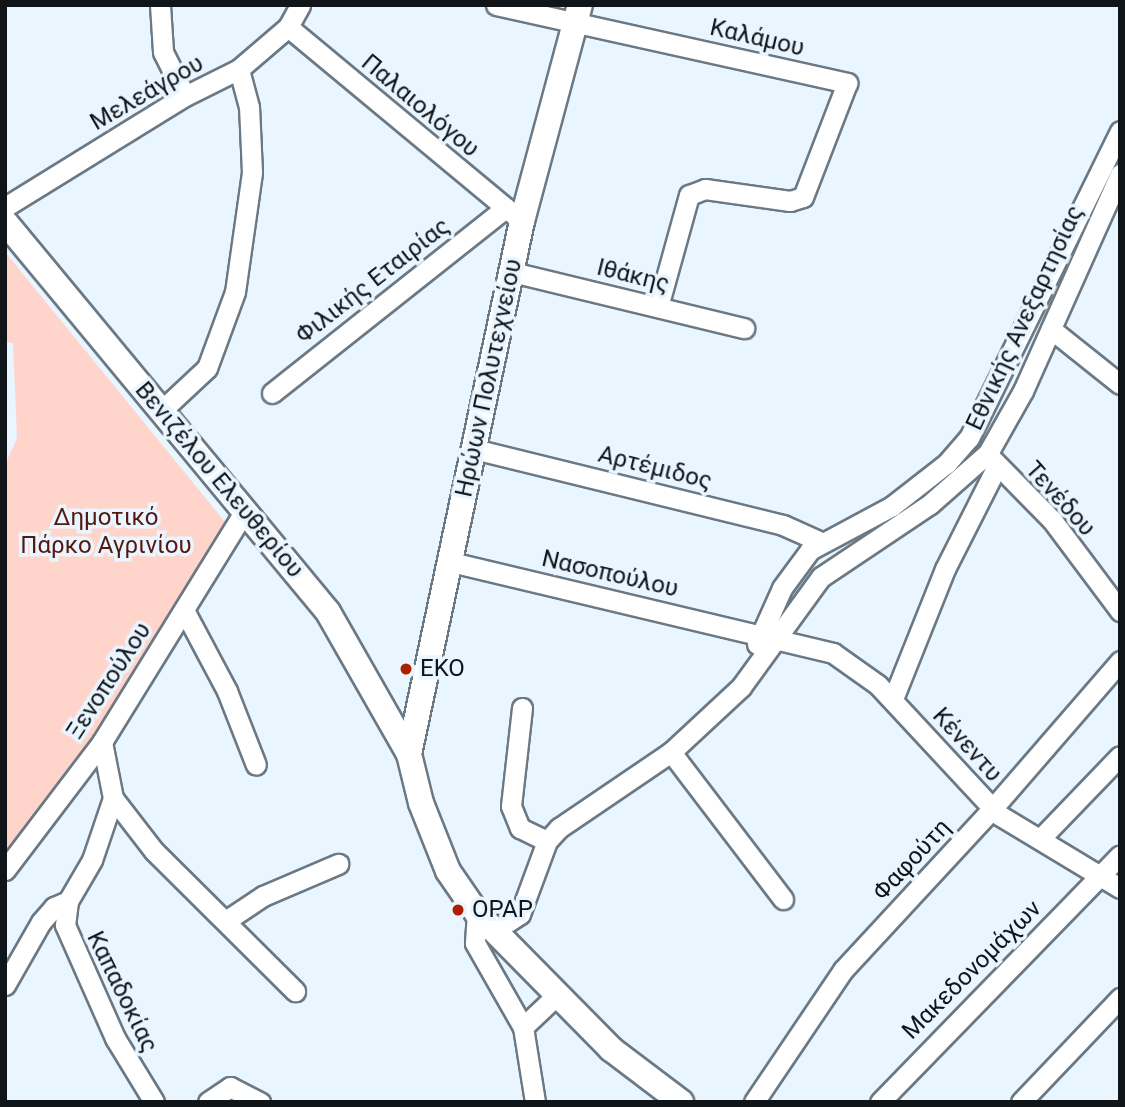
<!DOCTYPE html>
<meta charset="utf-8">
<style>
body{margin:0}
#map{position:relative;width:1125px;height:1107px;overflow:hidden;background:#e9f5ff;font-family:Roboto,sans-serif}
div>[style]{position:absolute}
.green>*{inset:0;background:#ffd5cb}
.roads{filter:drop-shadow(2px 0 #6b7984) drop-shadow(-2px 0 #6b7984) drop-shadow(0 2px #6b7984) drop-shadow(0 -2px #6b7984)}
.minor>*{height:19px;margin:-9.5px;padding:0 9.5px;transform-origin:9.5px;border-radius:9.5px;background:#fff}
.major>*{height:24px;margin:-12px;padding:0 12px;transform-origin:12px;border-radius:12px;background:#fff}
.dots>*{width:19px;height:19px;translate:-50% -50%;box-sizing:border-box;border:4px solid #e9f5ff;border-radius:50%}
span{translate:-50% -50%;white-space:nowrap;text-align:center;line-height:1.15;-webkit-text-stroke:7px #e9f5ff;paint-order:stroke}
.street-label{font-size:24px;color:#101519}
.park-label{font-size:24px;color:#54180d}
.poi-label{font-size:24px;color:#101519}
.left{translate:0 -50%;text-align:left}
.frame{position:absolute;inset:0;border:7px solid #101519;pointer-events:none}
</style>
<div id="map">
<div class="green">
<i style="clip-path:polygon(5px 252px,230px 528px,93px 738px,5px 854px,5px 465px,17px 438px,13px 343px,5px 342px)"></i>
</div>
<div class="roads">
<div class="minor">
<i style="left:160px;top:5px;width:47px;rotate:86.3deg"></i>
<i style="left:163px;top:52px;width:49px;rotate:63.4deg"></i>
<i style="left:496px;top:5px;width:360px;rotate:12.5deg"></i>
<i style="left:847px;top:83px;width:122px;rotate:111.1deg"></i>
<i style="left:803px;top:197px;width:14px;rotate:163deg"></i>
<i style="left:790px;top:201px;width:86px;rotate:-172deg"></i>
<i style="left:705px;top:189px;width:17px;rotate:159deg"></i>
<i style="left:689px;top:195px;width:116px;rotate:105.5deg"></i>
<i style="left:288px;top:27px;width:304px;rotate:39.7deg"></i>
<i style="left:5px;top:207px;width:211px;rotate:-31.7deg"></i>
<i style="left:185px;top:96px;width:60px;rotate:-26.6deg"></i>
<i style="left:239px;top:69px;width:65px;rotate:-40.6deg"></i>
<i style="left:288px;top:27px;width:25px;rotate:-61deg"></i>
<i style="left:512px;top:272px;width:239px;rotate:13.6deg"></i>
<i style="left:1051px;top:329px;width:88px;rotate:38.6deg"></i>
<i style="left:272px;top:393px;width:298px;rotate:-38.4deg"></i>
<i style="left:161px;top:411px;width:63px;rotate:-43.1deg"></i>
<i style="left:207px;top:368px;width:81px;rotate:-69.8deg"></i>
<i style="left:235px;top:292px;width:121px;rotate:-81.9deg"></i>
<i style="left:252px;top:172px;width:65px;rotate:-92.6deg"></i>
<i style="left:249px;top:107px;width:39px;rotate:-105deg"></i>
<i style="left:474px;top:449px;width:318px;rotate:13.8deg"></i>
<i style="left:783px;top:525px;width:42px;rotate:24.1deg"></i>
<i style="left:990px;top:457px;width:88px;rotate:45.5deg"></i>
<i style="left:1052px;top:520px;width:114px;rotate:53.2deg"></i>
<i style="left:451px;top:562px;width:393px;rotate:13.4deg"></i>
<i style="left:833px;top:653px;width:55px;rotate:35.4deg"></i>
<i style="left:878px;top:685px;width:178px;rotate:47.1deg"></i>
<i style="left:999px;top:815px;width:141px;rotate:31.1deg"></i>
<i style="left:184px;top:610px;width:92px;rotate:62deg"></i>
<i style="left:227px;top:691px;width:79px;rotate:68.6deg"></i>
<i style="left:757px;top:644px;width:61px;rotate:-65.9deg"></i>
<i style="left:782px;top:588px;width:47px;rotate:-53.6deg"></i>
<i style="left:810px;top:550px;width:93px;rotate:-28.2deg"></i>
<i style="left:892px;top:506px;width:70px;rotate:-38deg"></i>
<i style="left:947px;top:463px;width:33px;rotate:-49deg"></i>
<i style="left:969px;top:438px;width:342px;rotate:-63.8deg"></i>
<i style="left:893px;top:699px;width:140px;rotate:-68.2deg"></i>
<i style="left:945px;top:569px;width:115px;rotate:-63.2deg"></i>
<i style="left:522px;top:708px;width:99px;rotate:96.4deg"></i>
<i style="left:511px;top:806px;width:24px;rotate:68deg"></i>
<i style="left:520px;top:828px;width:30px;rotate:26deg"></i>
<i style="left:102px;top:742px;width:57px;rotate:78.9deg"></i>
<i style="left:113px;top:798px;width:65px;rotate:108.7deg"></i>
<i style="left:92px;top:860px;width:48px;rotate:120.3deg"></i>
<i style="left:68px;top:901px;width:24px;rotate:97deg"></i>
<i style="left:65px;top:925px;width:124px;rotate:66.1deg"></i>
<i style="left:115px;top:1038px;width:75px;rotate:58.6deg"></i>
<i style="left:671px;top:752px;width:185px;rotate:52.7deg"></i>
<i style="left:113px;top:798px;width:67px;rotate:52.3deg"></i>
<i style="left:154px;top:851px;width:199px;rotate:44.8deg"></i>
<i style="left:1040px;top:839px;width:115px;rotate:-46.1deg"></i>
<i style="left:5px;top:870px;width:161px;rotate:-52.8deg"></i>
<i style="left:102px;top:742px;width:270px;rotate:-58.3deg"></i>
<i style="left:477px;top:913px;width:30px;rotate:94deg"></i>
<i style="left:475px;top:943px;width:97px;rotate:60.3deg"></i>
<i style="left:523px;top:1027px;width:76px;rotate:80.9deg"></i>
<i style="left:227px;top:920px;width:43px;rotate:-33.7deg"></i>
<i style="left:263px;top:896px;width:82px;rotate:-23.1deg"></i>
<i style="left:494px;top:931px;width:31px;rotate:-33deg"></i>
<i style="left:520px;top:914px;width:78px;rotate:-69.7deg"></i>
<i style="left:547px;top:841px;width:18px;rotate:-47deg"></i>
<i style="left:559px;top:828px;width:135px;rotate:-34.2deg"></i>
<i style="left:671px;top:752px;width:96px;rotate:-42.9deg"></i>
<i style="left:741px;top:687px;width:136px;rotate:-54deg"></i>
<i style="left:821px;top:577px;width:131px;rotate:-33.8deg"></i>
<i style="left:930px;top:504px;width:77px;rotate:-41.3deg"></i>
<i style="left:988px;top:453px;width:71px;rotate:-60.6deg"></i>
<i style="left:1023px;top:391px;width:238px;rotate:-65.9deg"></i>
<i style="left:5px;top:985px;width:73px;rotate:-60.3deg"></i>
<i style="left:41px;top:922px;width:20px;rotate:-49deg"></i>
<i style="left:54px;top:907px;width:15px;rotate:-23deg"></i>
<i style="left:523px;top:1027px;width:48px;rotate:-43.3deg"></i>
<i style="left:208px;top:1102px;width:27px;rotate:-34deg"></i>
<i style="left:230px;top:1087px;width:34px;rotate:27deg"></i>
<i style="left:754px;top:1102px;width:159px;rotate:-56deg"></i>
<i style="left:843px;top:970px;width:219px;rotate:-47.2deg"></i>
<i style="left:992px;top:809px;width:196px;rotate:-49.1deg"></i>
<i style="left:880px;top:1102px;width:344px;rotate:-45.8deg"></i>
<i style="left:1021px;top:1102px;width:144px;rotate:-46.4deg"></i>
</div>
<div class="major">
<i style="left:5px;top:222px;width:506px;rotate:50.37deg"></i>
<i style="left:328px;top:612px;width:163px;rotate:60.3deg"></i>
<i style="left:409px;top:754px;width:50px;rotate:76.2deg"></i>
<i style="left:421px;top:803px;width:73px;rotate:68.3deg"></i>
<i style="left:448px;top:871px;width:51px;rotate:55.4deg"></i>
<i style="left:477px;top:913px;width:191px;rotate:45.4deg"></i>
<i style="left:611px;top:1049px;width:88px;rotate:37.1deg"></i>
<i style="left:409px;top:754px;width:545px;rotate:-78.03deg"></i>
<i style="left:522px;top:221px;width:224px;rotate:-75deg"></i>
</div>
</div>
<div class="dots">
<i style="left:406px;top:669px;background:#ad1f00"></i>
<i style="left:458px;top:910px;background:#ad1f00"></i>
</div>
<div class="street-label">
<span style="left:757px;top:38px;rotate:13deg">Καλάμου</span>
<span style="left:147px;top:93px;rotate:-30deg">Μελεάγρου</span>
<span style="left:420px;top:106px;rotate:40deg">Παλαιολόγου</span>
<span style="left:633px;top:276px;rotate:14deg">Ιθάκης</span>
<span style="left:373px;top:281px;rotate:-38deg">Φιλικής Εταιρίας</span>
<span style="left:1025px;top:318px;rotate:-65deg">Εθνικής Ανεξαρτησίας</span>
<span style="left:489px;top:378px;rotate:-78deg">Ηρώων Πολυτεχνείου</span>
<span style="left:655px;top:468px;rotate:14deg">Αρτέμιδος</span>
<span style="left:219px;top:480px;rotate:50deg">Βενιζέλου Ελευθερίου</span>
<span style="left:1060px;top:499px;rotate:48deg">Τενέδου</span>
<span style="left:610px;top:574px;rotate:13deg">Νασοπούλου</span>
<span style="left:109px;top:681px;rotate:-57deg">Ξενοπούλου</span>
<span style="left:967px;top:745px;rotate:48deg">Κένεντυ</span>
<span style="left:912px;top:860px;rotate:-47deg">Φαφούτη</span>
<span style="left:972px;top:970px;rotate:-45deg">Μακεδονομάχων</span>
<span style="left:122px;top:992px;rotate:64deg">Καπαδοκίας</span>
</div>
<div class="park-label">
<span style="left:106px;top:532px">Δημοτικό<br>Πάρκο Αγρινίου</span>
</div>
<div class="poi-label">
<span class="left" style="left:420px;top:669px">EKO</span>
<span class="left" style="left:472px;top:910px">OPAP</span>
</div>
<div class="frame"></div>
</div>
